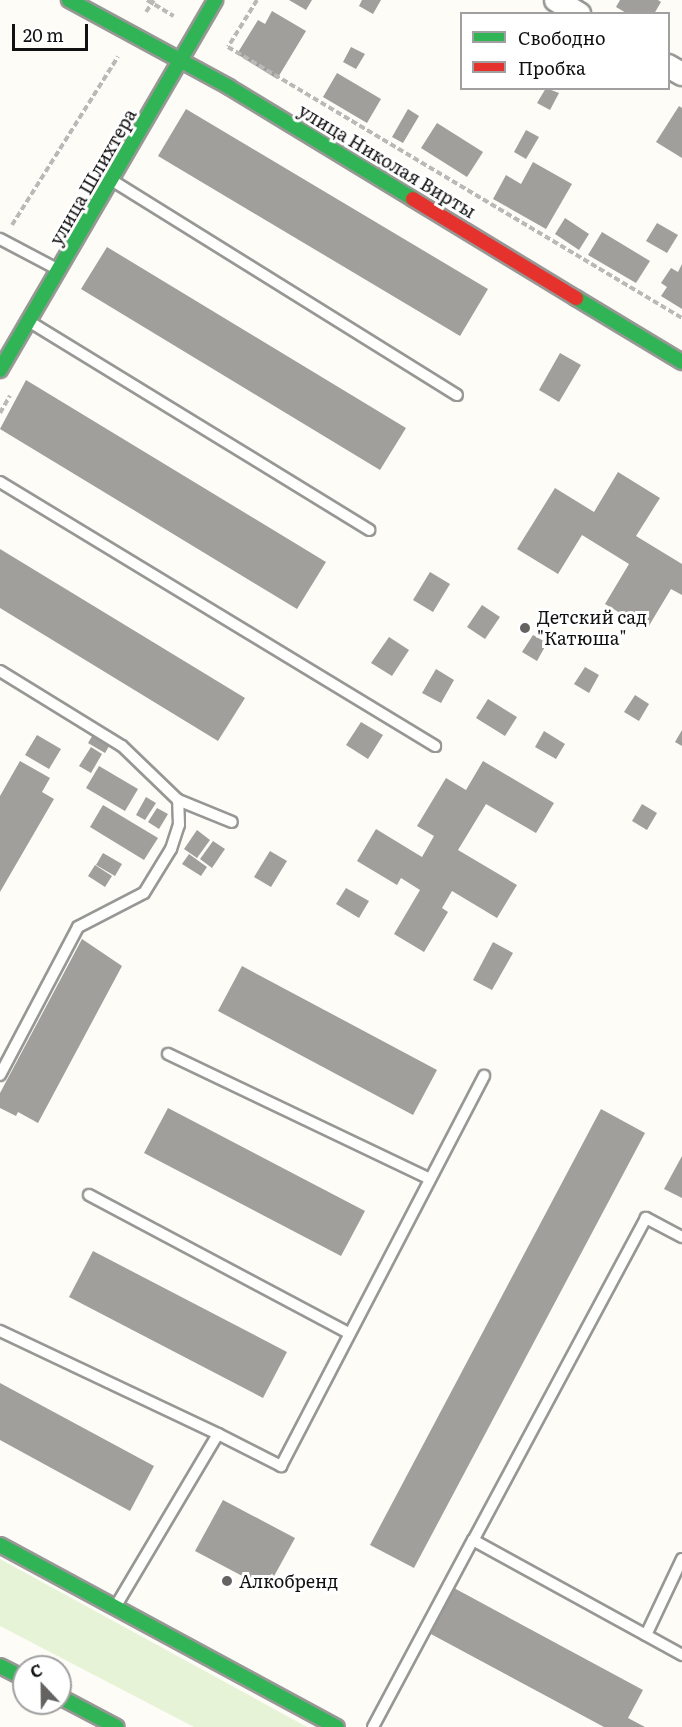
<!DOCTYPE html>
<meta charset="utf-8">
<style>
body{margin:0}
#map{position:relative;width:682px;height:1727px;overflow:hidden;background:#fdfcf7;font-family:Literata,serif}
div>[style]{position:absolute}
.green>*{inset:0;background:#e7f3d7}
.building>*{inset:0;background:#a19f9c}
.path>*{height:4px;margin-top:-2px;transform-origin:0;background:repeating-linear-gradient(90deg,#b9b9b8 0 6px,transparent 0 9px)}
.roads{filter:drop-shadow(2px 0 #979795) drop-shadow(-2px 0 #979795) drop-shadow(0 2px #979795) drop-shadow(0 -2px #979795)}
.lane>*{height:10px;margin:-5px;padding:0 5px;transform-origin:5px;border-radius:5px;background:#fffffe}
.street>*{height:22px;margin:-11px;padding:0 11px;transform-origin:11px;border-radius:11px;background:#fffffe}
.fast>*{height:14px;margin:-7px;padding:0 7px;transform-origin:7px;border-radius:7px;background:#30b455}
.jam>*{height:14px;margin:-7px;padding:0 7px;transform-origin:7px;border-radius:7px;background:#e5322d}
.dots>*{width:16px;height:16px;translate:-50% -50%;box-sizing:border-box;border:3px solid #fff;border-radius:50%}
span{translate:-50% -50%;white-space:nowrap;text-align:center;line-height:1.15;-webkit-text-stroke:6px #fff;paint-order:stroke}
.street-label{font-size:18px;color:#111}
.poi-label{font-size:18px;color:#111}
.left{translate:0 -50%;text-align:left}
.legend{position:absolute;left:460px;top:12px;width:210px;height:78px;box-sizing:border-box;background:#fff;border:2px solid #a0a0a0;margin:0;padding:8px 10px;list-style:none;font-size:18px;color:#111}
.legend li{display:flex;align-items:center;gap:12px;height:30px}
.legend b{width:30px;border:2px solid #a0a0a0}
.north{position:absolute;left:12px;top:1655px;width:60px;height:60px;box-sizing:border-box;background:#fff;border:2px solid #a0a0a0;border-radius:50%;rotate:338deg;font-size:16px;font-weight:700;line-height:24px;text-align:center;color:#111}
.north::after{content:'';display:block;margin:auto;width:21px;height:27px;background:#646362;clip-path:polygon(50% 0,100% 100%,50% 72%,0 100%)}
.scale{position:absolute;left:12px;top:24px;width:76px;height:27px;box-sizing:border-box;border:3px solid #111;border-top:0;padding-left:8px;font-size:18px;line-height:21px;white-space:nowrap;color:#111;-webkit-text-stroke:4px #fff;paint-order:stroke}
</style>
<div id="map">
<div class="green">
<i style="clip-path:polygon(0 1559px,307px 1727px,194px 1727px,0 1626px)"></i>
</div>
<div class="building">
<i style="clip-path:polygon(289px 0,312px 0,306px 10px)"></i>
<i style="clip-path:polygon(362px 0,381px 0,373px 14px,359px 6px)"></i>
<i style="clip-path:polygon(620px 0,658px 0,661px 2px,654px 14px,628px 14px,616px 7px)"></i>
<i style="clip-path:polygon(272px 11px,306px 31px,277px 79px,237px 54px,258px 20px,265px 24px)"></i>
<i style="clip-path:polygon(351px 47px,365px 54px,356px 69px,343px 62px)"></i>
<i style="clip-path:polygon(337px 73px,381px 99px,367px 123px,323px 97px)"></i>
<i style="clip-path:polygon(546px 88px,559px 93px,550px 110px,537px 103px)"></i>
<i style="clip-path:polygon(679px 106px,682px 108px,682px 158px,656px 142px)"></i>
<i style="clip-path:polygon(186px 109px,488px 289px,460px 336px,158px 156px)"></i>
<i style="clip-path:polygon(408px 109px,419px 116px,403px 143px,392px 137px)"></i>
<i style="clip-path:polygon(437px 123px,483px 152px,467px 177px,421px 148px)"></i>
<i style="clip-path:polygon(526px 130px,539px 137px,526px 159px,514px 152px)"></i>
<i style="clip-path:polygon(533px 162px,572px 184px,546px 229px,493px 199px,506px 175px,521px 184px)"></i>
<i style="clip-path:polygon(565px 218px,589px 234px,579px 250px,555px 234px)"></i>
<i style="clip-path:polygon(657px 223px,678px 235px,667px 253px,646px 241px)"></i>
<i style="clip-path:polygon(602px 232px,650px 261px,636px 283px,588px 255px)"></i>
<i style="clip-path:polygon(107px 247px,406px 428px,380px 470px,81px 289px)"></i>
<i style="clip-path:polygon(682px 264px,682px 309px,661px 296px,667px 287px,661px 283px,671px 268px,678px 272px)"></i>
<i style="clip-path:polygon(560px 353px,581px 365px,559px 402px,539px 390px)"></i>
<i style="clip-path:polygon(26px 380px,326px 562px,297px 609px,0 429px)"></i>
<i style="clip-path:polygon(618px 472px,660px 498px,636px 536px,682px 564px,682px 595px,671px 589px,647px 629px,605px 604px,629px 564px,582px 535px,558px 574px,517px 549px,555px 488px,594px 512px)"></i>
<i style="clip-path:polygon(0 549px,245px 698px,218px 741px,0 608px)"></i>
<i style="clip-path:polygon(430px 572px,450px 584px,433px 612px,413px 600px)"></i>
<i style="clip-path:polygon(482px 605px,500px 617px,485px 639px,467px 627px)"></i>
<i style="clip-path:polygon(533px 635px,547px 643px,537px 661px,522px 652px)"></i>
<i style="clip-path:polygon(389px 637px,409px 650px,392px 676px,371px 663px)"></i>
<i style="clip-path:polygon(585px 667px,599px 675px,589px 693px,574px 684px)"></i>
<i style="clip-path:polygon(436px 669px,454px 680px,441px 703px,422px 693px)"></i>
<i style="clip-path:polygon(635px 695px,649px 704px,639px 721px,624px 712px)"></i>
<i style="clip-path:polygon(488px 699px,517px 717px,505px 736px,476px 718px)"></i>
<i style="clip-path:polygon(361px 722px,383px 735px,368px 759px,346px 745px)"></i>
<i style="clip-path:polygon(682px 730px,682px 746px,675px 742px)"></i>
<i style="clip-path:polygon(544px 731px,565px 744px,556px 759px,535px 747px)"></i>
<i style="clip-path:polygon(94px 733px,111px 743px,105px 753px,88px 743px)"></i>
<i style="clip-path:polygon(37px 735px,61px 749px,49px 769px,25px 755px)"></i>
<i style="clip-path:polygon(91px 747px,102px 754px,91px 773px,79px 766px)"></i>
<i style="clip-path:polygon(20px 761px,50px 778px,42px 792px,54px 799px,0 892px,0 796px)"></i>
<i style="clip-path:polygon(483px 761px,554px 803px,536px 833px,486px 804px,458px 850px,517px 885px,497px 918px,452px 891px,442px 908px,448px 912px,424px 952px,394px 934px,420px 890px,401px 878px,397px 885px,357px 861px,376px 829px,422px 857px,434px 836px,417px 826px,446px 778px,466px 790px)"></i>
<i style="clip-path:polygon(99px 766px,138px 789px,125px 811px,86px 788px)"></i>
<i style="clip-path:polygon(146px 797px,156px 803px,145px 820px,136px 815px)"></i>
<i style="clip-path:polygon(642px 804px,657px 813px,647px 830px,632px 821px)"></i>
<i style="clip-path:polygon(103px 805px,158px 838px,144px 860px,90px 827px)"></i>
<i style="clip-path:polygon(157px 808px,168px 814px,159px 829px,148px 822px)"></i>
<i style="clip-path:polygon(197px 830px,210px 840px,197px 858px,184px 849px)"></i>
<i style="clip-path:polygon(213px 841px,225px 849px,212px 868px,200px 859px)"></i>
<i style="clip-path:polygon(270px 851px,287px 861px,271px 887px,254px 877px)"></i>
<i style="clip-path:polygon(103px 853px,122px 864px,115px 876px,96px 865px)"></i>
<i style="clip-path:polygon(189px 854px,207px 867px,201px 876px,182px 864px)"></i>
<i style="clip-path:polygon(95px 865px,112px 876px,105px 887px,88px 876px)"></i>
<i style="clip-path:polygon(346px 888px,369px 901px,359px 918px,336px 904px)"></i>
<i style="clip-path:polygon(82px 939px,122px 966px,38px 1123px,18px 1112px,16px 1116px,0 1108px,0 1093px)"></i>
<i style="clip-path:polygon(493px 942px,513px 953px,492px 990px,473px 980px)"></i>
<i style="clip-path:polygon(242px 966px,437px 1070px,413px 1115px,218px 1011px)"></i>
<i style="clip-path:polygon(168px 1108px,365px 1211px,341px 1256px,144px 1153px)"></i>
<i style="clip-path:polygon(601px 1109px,645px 1133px,414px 1568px,370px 1545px)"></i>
<i style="clip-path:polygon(682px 1156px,682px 1198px,664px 1189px)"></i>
<i style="clip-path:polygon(93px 1251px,287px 1352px,263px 1398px,69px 1297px)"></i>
<i style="clip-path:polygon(0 1383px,154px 1466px,130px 1511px,0 1440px)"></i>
<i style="clip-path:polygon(223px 1500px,295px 1538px,267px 1589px,195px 1551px)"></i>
<i style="clip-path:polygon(454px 1588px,643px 1690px,628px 1718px,645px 1727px,604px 1727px,429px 1633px)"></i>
</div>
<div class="path">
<i style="left:147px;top:0;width:31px;rotate:31deg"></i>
<i style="left:257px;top:0;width:55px;rotate:121.7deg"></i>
<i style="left:228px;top:47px;width:529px;rotate:30.83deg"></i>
<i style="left:146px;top:12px;width:14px;rotate:-56deg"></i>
<i style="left:12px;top:225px;width:199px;rotate:-57.8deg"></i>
<i style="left:0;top:413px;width:20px;rotate:-60deg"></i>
</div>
<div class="roads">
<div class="lane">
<i style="left:113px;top:181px;width:405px;rotate:31.9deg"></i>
<i style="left:0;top:239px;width:64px;rotate:27.8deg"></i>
<i style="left:30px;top:322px;width:398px;rotate:31.5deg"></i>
<i style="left:0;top:482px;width:509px;rotate:31.25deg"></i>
<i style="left:0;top:671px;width:143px;rotate:31.6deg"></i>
<i style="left:122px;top:746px;width:78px;rotate:44deg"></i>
<i style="left:178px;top:800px;width:58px;rotate:22.2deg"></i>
<i style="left:168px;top:1054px;width:290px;rotate:25.5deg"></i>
<i style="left:0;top:1075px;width:167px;rotate:-62.2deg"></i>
<i style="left:78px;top:927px;width:74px;rotate:-27.3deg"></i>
<i style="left:144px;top:893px;width:52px;rotate:-58.5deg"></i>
<i style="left:171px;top:849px;width:25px;rotate:-72deg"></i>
<i style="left:179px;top:825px;width:25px;rotate:-92deg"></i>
<i style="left:89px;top:1195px;width:294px;rotate:28deg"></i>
<i style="left:682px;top:1237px;width:41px;rotate:-152.2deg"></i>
<i style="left:646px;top:1218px;width:366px;rotate:118.2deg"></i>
<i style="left:473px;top:1540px;width:239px;rotate:28.8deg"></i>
<i style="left:0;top:1331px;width:241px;rotate:25.3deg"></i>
<i style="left:218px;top:1434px;width:198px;rotate:120.7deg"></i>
<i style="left:218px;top:1434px;width:71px;rotate:26.9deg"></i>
<i style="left:281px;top:1466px;width:440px;rotate:-62.5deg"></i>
<i style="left:646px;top:1635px;width:84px;rotate:-64.7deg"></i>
<i style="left:373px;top:1727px;width:212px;rotate:-61.9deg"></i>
</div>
<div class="street">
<i style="left:556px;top:0;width:27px;rotate:31deg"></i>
<i style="left:668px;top:66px;width:16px;rotate:30deg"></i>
</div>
<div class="fast">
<i style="left:69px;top:0;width:182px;rotate:28.5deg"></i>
<i style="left:229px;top:87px;width:215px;rotate:31.3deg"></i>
<i style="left:576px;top:298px;width:124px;rotate:31.1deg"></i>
<i style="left:0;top:370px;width:428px;rotate:-59.8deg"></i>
<i style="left:0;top:1545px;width:383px;rotate:28.4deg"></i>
<i style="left:0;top:1666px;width:27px;rotate:27deg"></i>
<i style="left:60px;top:1697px;width:64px;rotate:27.8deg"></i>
</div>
<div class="jam">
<i style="left:413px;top:199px;width:191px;rotate:31.3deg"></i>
</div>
</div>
<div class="dots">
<i style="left:525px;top:628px;background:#646362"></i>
<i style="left:227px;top:1581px;background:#646362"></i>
</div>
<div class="street-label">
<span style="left:387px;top:161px;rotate:31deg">улица Николая Вирты</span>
<span style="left:93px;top:177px;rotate:-60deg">улица Шлихтера</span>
</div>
<div class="poi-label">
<span class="left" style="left:537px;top:628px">Детский сад<br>"Катюша"</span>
<span class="left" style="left:239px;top:1581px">Алкобренд</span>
</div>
<ul class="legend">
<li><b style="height:8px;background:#30b455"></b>Свободно</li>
<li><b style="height:8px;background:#e5322d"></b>Пробка</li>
</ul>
<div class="north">С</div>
<div class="scale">20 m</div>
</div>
